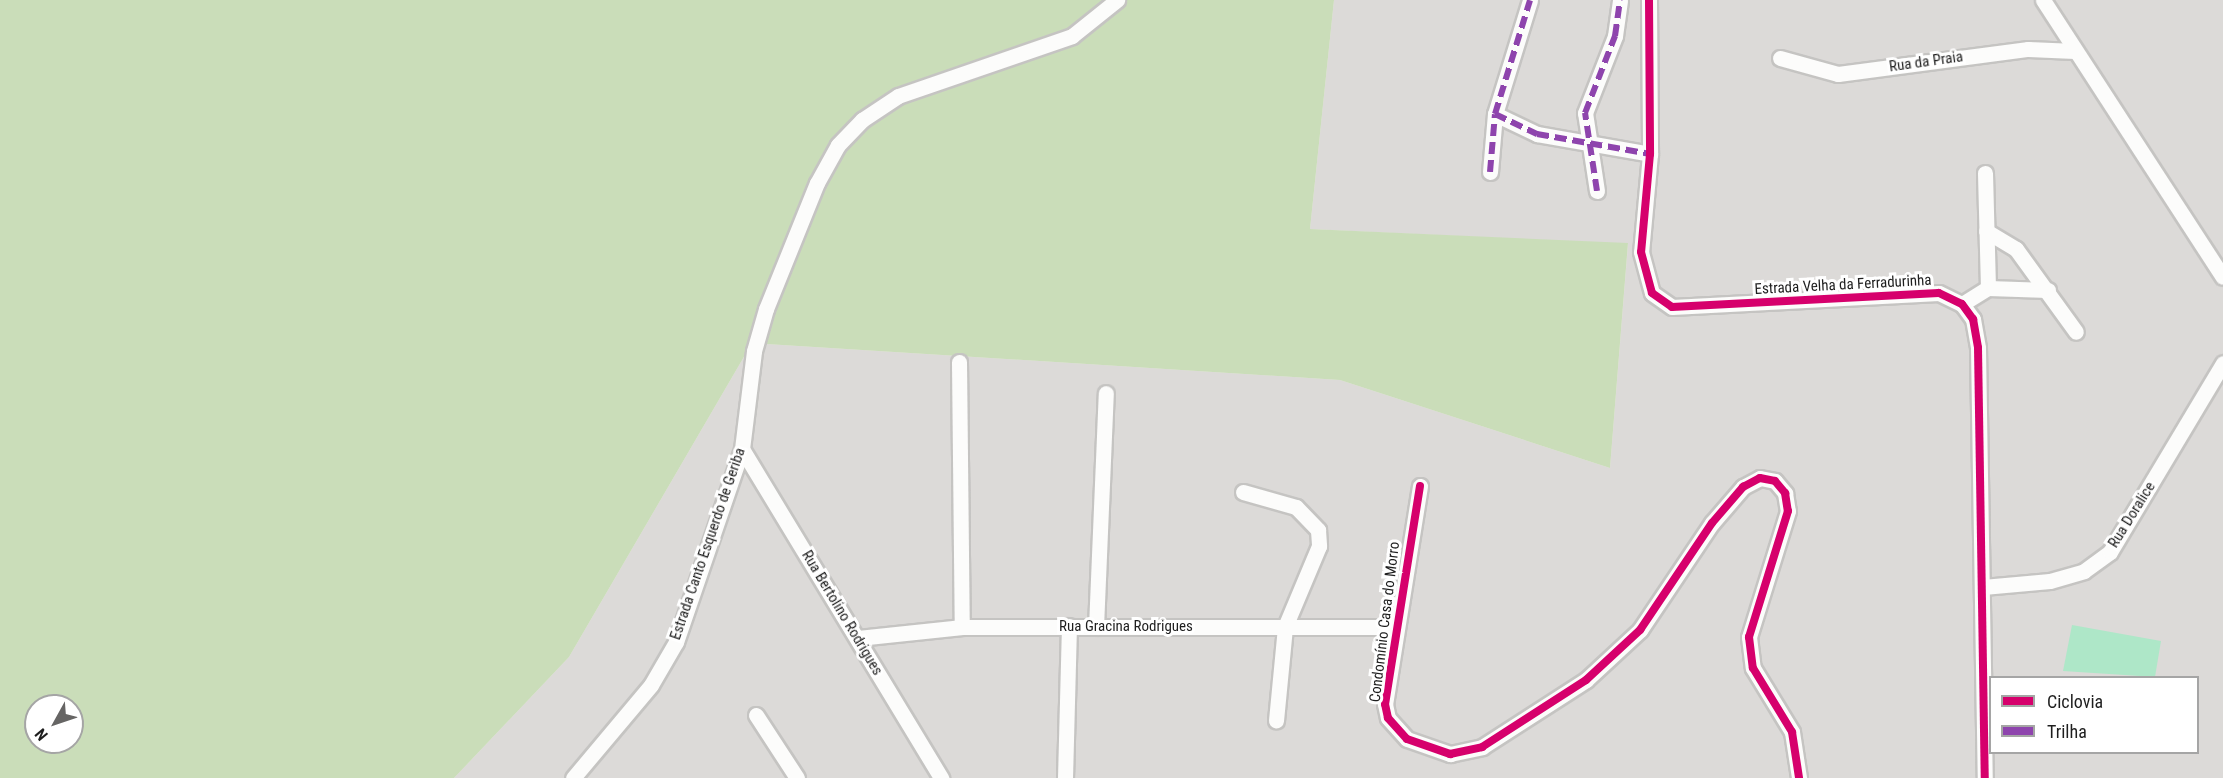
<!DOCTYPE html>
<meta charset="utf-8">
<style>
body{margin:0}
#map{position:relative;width:2223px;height:778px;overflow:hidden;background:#edeae6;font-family:"Roboto Condensed",sans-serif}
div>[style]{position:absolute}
.residential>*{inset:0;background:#dcdad8}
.forest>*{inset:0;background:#caddb9}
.pitch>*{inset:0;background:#aee7c8}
.roads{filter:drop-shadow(2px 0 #c5c4c2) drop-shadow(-2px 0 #c5c4c2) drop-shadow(0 2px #c5c4c2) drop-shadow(0 -2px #c5c4c2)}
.minor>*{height:15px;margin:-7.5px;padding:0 7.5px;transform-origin:7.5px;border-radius:7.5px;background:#fcfcfb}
.quiet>*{height:6px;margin-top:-3px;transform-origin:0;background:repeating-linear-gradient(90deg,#8e44ad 0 12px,transparent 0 18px)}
.cycleway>*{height:8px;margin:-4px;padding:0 4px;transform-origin:4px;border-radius:4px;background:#d6006c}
span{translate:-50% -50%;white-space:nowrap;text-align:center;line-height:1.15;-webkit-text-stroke:6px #fff;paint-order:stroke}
.street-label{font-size:15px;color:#1e1e1e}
.legend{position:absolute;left:1989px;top:676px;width:210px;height:78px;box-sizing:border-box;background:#fff;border:2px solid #a5a5a5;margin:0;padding:8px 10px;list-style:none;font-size:18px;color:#1e1e1e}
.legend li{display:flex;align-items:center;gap:12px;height:30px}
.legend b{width:30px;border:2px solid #a5a5a5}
.north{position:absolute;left:24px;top:694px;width:60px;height:60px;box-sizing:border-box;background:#fff;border:2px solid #a5a5a5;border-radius:50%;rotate:230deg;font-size:16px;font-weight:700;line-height:24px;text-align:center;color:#1e1e1e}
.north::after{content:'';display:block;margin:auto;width:21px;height:27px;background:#666564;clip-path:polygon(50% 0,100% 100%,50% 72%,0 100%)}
</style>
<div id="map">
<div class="residential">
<i style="clip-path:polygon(evenodd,1334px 0,2223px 0,2223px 778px,454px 778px,569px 657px,752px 343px,1340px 380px,1610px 468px,1628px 244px,1310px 229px,1334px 0,1990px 678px,2198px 678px,2198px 752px,1990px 752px,1990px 678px)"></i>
</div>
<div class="forest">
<i style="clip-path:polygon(evenodd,0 0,1334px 0,1310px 229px,1628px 243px,1610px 468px,1340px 380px,752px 343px,569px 657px,454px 778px,0 778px,0 0,36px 706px,72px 706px,72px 742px,36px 742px,36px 706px)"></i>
</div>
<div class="pitch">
<i style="clip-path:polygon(2072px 625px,2161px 641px,2155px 677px,2063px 671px)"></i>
</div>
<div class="roads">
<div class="minor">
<i style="left:1649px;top:0;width:154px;rotate:89.6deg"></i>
<i style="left:1650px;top:154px;width:98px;rotate:95.2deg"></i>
<i style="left:1641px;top:252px;width:42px;rotate:75deg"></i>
<i style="left:1652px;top:293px;width:24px;rotate:35deg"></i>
<i style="left:1672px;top:307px;width:267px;rotate:-3deg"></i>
<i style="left:1939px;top:293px;width:25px;rotate:26deg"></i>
<i style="left:1962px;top:304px;width:19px;rotate:54deg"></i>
<i style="left:1973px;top:319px;width:29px;rotate:80deg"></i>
<i style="left:1978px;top:348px;width:430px;rotate:89.1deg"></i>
<i style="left:2043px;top:0;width:330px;rotate:57deg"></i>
<i style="left:1780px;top:58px;width:60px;rotate:15.4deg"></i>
<i style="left:1838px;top:74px;width:192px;rotate:-7.5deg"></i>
<i style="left:2028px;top:49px;width:47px;rotate:2.4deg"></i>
<i style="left:1495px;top:114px;width:47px;rotate:25.5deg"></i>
<i style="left:1537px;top:134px;width:115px;rotate:10deg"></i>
<i style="left:1490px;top:172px;width:58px;rotate:-85.1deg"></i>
<i style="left:1495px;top:114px;width:119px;rotate:-72.9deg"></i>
<i style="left:1985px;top:173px;width:115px;rotate:88.5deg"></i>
<i style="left:1597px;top:191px;width:79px;rotate:-98.7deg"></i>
<i style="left:1585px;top:113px;width:83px;rotate:-68.7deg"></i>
<i style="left:1615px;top:36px;width:36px;rotate:-82deg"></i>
<i style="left:1986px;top:231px;width:35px;rotate:31deg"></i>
<i style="left:2016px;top:249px;width:102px;rotate:54.1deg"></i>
<i style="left:1962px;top:304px;width:31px;rotate:-32deg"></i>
<i style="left:1988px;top:288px;width:60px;rotate:1.9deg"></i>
<i style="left:959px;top:362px;width:265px;rotate:89.4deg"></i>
<i style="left:742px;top:449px;width:385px;rotate:58.8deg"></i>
<i style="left:1420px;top:486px;width:221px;rotate:99.1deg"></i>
<i style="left:1385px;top:704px;width:14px;rotate:78deg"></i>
<i style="left:1388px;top:718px;width:28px;rotate:48deg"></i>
<i style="left:1407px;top:739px;width:46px;rotate:19.2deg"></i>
<i style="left:1450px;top:754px;width:33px;rotate:-12deg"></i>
<i style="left:1482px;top:747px;width:124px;rotate:-32.8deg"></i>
<i style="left:1586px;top:680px;width:74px;rotate:-42.8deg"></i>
<i style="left:1640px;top:630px;width:129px;rotate:-56.1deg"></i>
<i style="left:1712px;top:523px;width:48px;rotate:-49.3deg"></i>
<i style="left:1743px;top:487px;width:19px;rotate:-28deg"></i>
<i style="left:1760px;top:478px;width:15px;rotate:11deg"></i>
<i style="left:1775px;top:481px;width:16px;rotate:50deg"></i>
<i style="left:1785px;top:493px;width:18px;rotate:81deg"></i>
<i style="left:1788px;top:511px;width:132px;rotate:107.2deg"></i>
<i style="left:1749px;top:637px;width:31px;rotate:83deg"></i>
<i style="left:1753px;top:668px;width:75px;rotate:58.6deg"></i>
<i style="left:1792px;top:732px;width:47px;rotate:81.3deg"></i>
<i style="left:1243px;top:492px;width:55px;rotate:15.8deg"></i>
<i style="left:1296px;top:507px;width:32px;rotate:46deg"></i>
<i style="left:1318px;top:530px;width:16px;rotate:86deg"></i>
<i style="left:1319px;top:546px;width:88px;rotate:112.8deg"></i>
<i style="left:1285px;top:627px;width:94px;rotate:95.5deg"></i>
<i style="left:1983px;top:587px;width:67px;rotate:-5.1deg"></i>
<i style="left:2050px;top:581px;width:35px;rotate:-16deg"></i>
<i style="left:2084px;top:571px;width:32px;rotate:-36deg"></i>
<i style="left:2110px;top:552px;width:220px;rotate:-59.1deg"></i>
<i style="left:1096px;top:627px;width:234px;rotate:-87.6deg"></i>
<i style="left:858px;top:638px;width:105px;rotate:-6deg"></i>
<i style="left:962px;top:627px;width:433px"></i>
<i style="left:756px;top:715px;width:75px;rotate:56.9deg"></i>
<i style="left:573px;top:778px;width:121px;rotate:-50deg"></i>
<i style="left:651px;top:685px;width:50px;rotate:-59.8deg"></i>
<i style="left:676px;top:642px;width:204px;rotate:-71.1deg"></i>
<i style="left:742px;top:449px;width:99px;rotate:-83deg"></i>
<i style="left:754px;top:351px;width:44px;rotate:-74.1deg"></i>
<i style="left:766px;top:309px;width:136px;rotate:-68deg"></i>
<i style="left:817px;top:183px;width:43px;rotate:-61.1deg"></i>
<i style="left:838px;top:145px;width:35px;rotate:-46deg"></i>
<i style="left:862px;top:120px;width:43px;rotate:-33.7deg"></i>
<i style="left:898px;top:96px;width:184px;rotate:-19deg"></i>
<i style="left:1072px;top:36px;width:58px;rotate:-38.7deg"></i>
<i style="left:1065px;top:778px;width:152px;rotate:-88.5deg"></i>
</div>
</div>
<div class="quiet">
<i style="left:1495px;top:114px;width:47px;rotate:25.5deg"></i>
<i style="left:1537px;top:134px;width:115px;rotate:10deg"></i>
<i style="left:1490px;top:172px;width:58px;rotate:-85.1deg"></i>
<i style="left:1495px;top:114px;width:119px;rotate:-72.9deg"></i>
<i style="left:1597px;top:191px;width:79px;rotate:-98.7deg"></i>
<i style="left:1585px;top:113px;width:83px;rotate:-68.7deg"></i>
<i style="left:1615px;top:36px;width:36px;rotate:-82deg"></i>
</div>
<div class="cycleway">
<i style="left:1649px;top:0;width:154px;rotate:89.6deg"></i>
<i style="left:1650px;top:154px;width:98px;rotate:95.2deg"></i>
<i style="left:1641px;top:252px;width:42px;rotate:75deg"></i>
<i style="left:1652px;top:293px;width:24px;rotate:35deg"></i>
<i style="left:1672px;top:307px;width:267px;rotate:-3deg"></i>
<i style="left:1939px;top:293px;width:25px;rotate:26deg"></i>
<i style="left:1962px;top:304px;width:19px;rotate:54deg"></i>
<i style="left:1973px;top:319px;width:29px;rotate:80deg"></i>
<i style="left:1978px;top:348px;width:430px;rotate:89.1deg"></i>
<i style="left:1420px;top:486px;width:221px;rotate:99.1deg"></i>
<i style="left:1385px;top:704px;width:14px;rotate:78deg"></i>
<i style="left:1388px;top:718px;width:28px;rotate:48deg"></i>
<i style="left:1407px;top:739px;width:46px;rotate:19.2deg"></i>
<i style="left:1450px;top:754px;width:33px;rotate:-12deg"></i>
<i style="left:1482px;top:747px;width:124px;rotate:-32.8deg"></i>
<i style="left:1586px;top:680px;width:74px;rotate:-42.8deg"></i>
<i style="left:1640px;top:630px;width:129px;rotate:-56.1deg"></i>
<i style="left:1712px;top:523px;width:48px;rotate:-49.3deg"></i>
<i style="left:1743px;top:487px;width:19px;rotate:-28deg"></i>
<i style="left:1760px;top:478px;width:15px;rotate:11deg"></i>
<i style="left:1775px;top:481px;width:16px;rotate:50deg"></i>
<i style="left:1785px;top:493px;width:18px;rotate:81deg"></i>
<i style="left:1788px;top:511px;width:132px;rotate:107.2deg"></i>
<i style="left:1749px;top:637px;width:31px;rotate:83deg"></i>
<i style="left:1753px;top:668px;width:75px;rotate:58.6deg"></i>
<i style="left:1792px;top:732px;width:47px;rotate:81.3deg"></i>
</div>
<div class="street-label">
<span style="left:1926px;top:62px;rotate:-8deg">Rua da Praia</span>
<span style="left:1843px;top:285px;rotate:-3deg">Estrada Velha da Ferradurinha</span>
<span style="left:2132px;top:515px;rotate:-58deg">Rua Doralice</span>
<span style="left:708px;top:544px;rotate:-71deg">Estrada Canto Esquerdo de Geriba</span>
<span style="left:842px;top:613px;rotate:59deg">Rua Bertolino Rodrigues</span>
<span style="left:1385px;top:622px;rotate:-83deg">Condomínio Casa do Morro</span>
<span style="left:1126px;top:627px">Rua Gracina Rodrigues</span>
</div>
<ul class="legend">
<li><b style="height:8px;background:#d6006c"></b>Ciclovia</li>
<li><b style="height:8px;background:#8e44ad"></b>Trilha</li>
</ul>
<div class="north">N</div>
</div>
